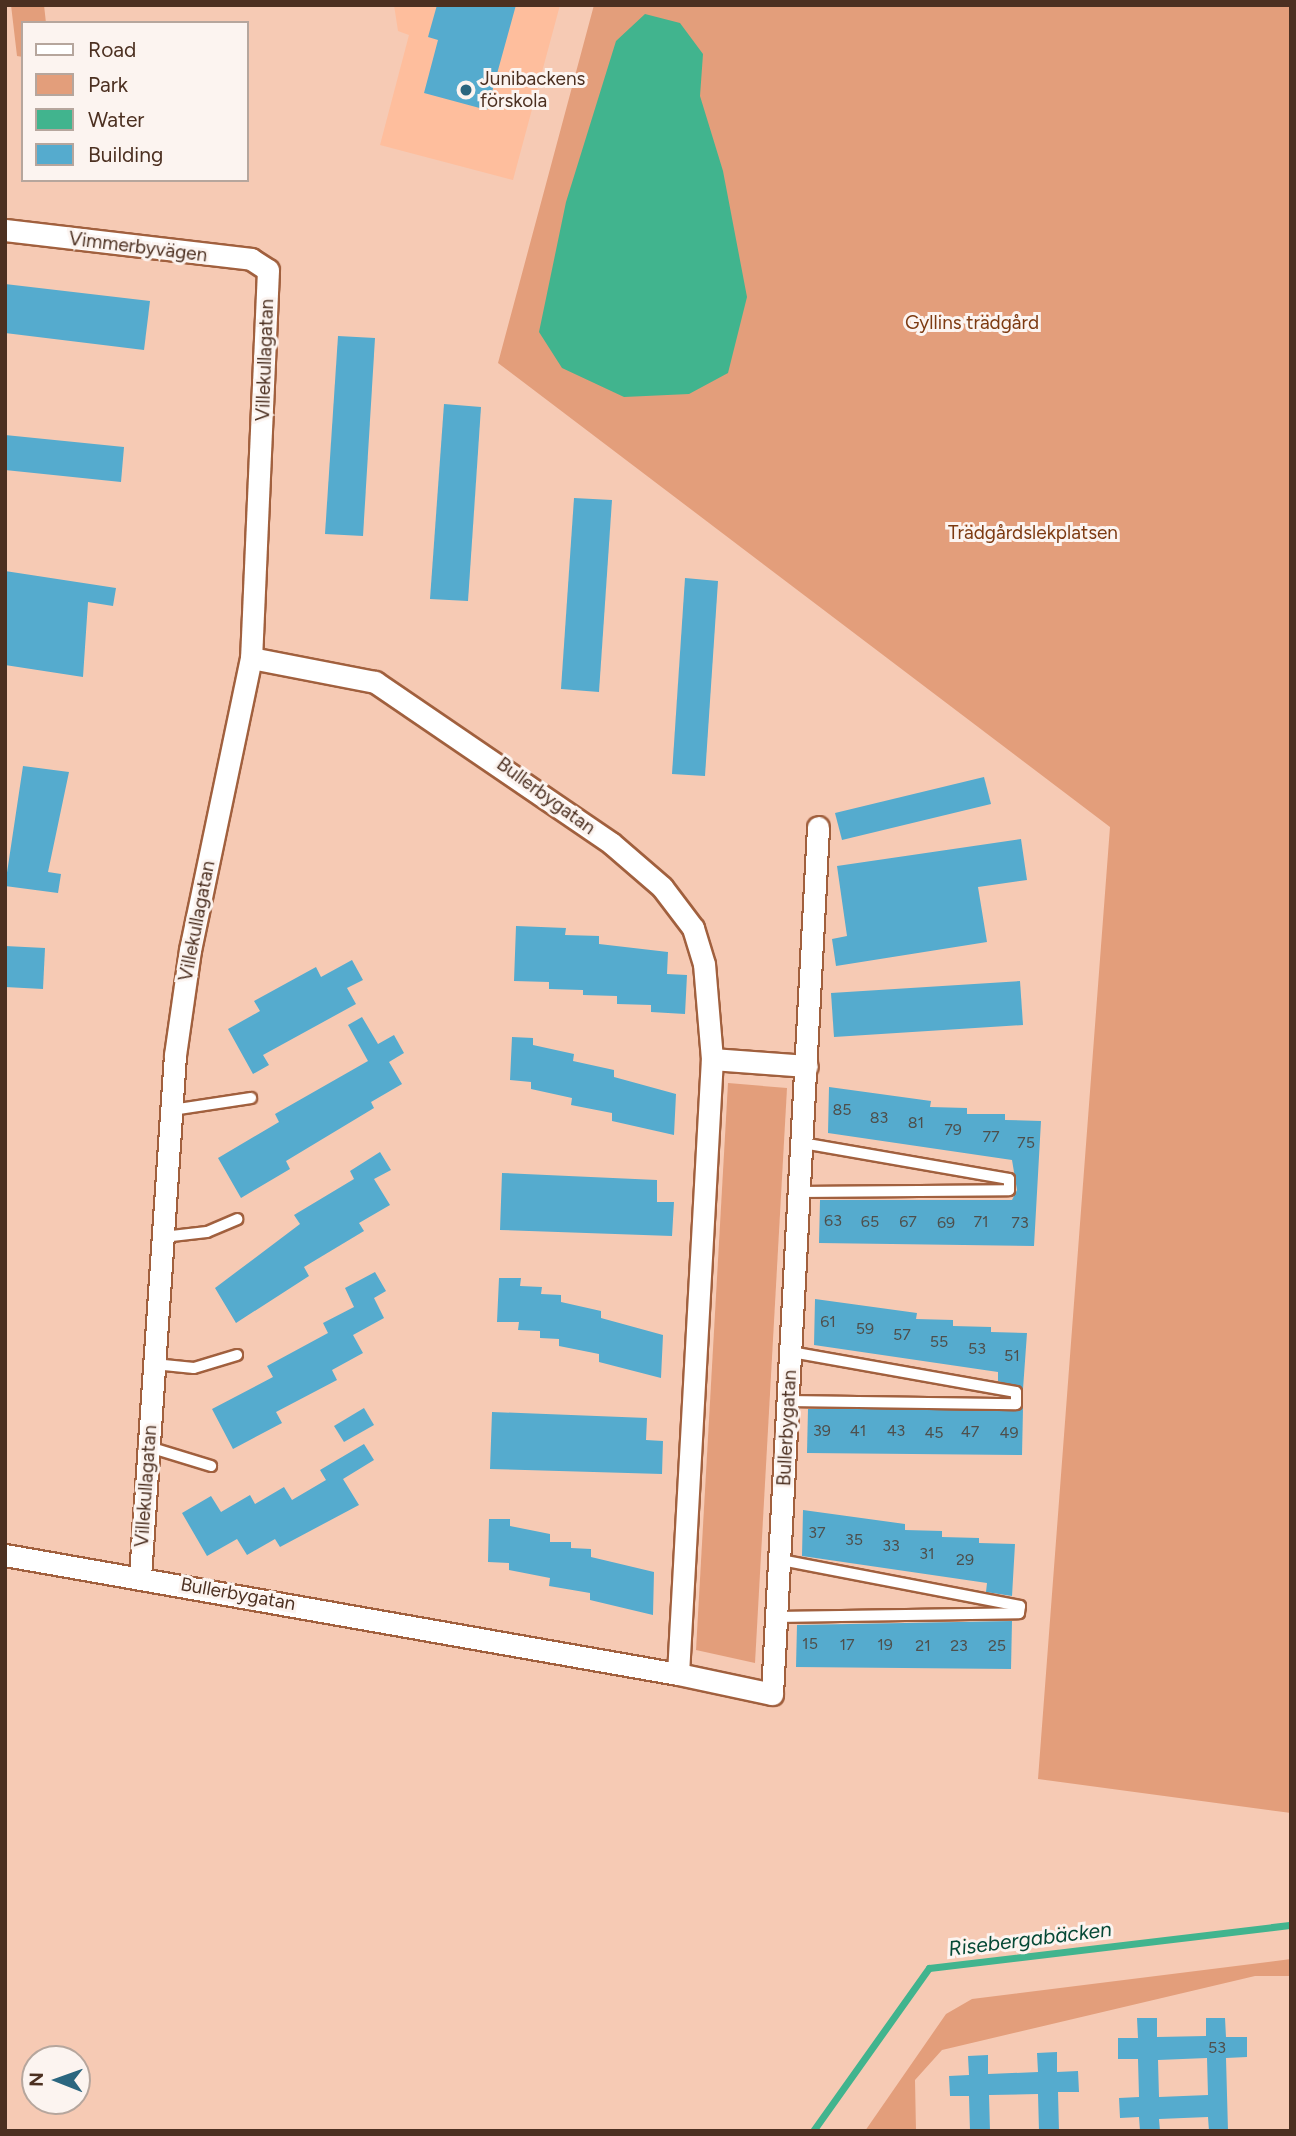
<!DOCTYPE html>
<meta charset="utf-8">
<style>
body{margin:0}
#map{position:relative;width:1296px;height:2136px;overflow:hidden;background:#f6cab4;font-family:Figtree,sans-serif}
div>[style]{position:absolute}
.built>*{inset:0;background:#febe9d}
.green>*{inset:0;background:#e39e7b}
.water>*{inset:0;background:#41b48e}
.stream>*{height:7px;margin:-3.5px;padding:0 3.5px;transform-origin:3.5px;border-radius:3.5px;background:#41b48e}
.building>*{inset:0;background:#55abce}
.roads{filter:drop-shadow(2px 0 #a1603e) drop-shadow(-2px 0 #a1603e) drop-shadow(0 2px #a1603e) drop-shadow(0 -2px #a1603e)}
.lane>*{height:10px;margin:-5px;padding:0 5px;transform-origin:5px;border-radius:5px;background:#fff}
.street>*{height:21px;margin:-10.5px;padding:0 10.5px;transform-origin:10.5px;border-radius:10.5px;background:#fff}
.dots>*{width:19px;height:19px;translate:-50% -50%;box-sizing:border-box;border:4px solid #fcf4f0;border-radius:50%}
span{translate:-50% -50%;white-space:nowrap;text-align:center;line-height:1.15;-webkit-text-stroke:6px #fcf4f0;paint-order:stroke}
.number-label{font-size:16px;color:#4e4f4c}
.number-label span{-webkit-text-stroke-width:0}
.poi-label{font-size:19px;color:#4c3021}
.left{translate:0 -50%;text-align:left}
.street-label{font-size:19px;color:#4c3021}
.park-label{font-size:19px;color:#7d3a11}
.water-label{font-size:21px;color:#064936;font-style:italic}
.frame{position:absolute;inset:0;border:7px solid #4c3021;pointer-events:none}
.legend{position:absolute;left:21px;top:21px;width:228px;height:161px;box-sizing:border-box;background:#fcf4f0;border:2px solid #b6a69d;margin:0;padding:9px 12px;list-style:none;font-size:21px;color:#4c3021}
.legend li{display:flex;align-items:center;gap:14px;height:35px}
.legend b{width:35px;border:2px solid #b6a69d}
.north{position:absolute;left:21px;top:2045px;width:70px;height:70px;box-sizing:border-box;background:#fcf4f0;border:2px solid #b6a69d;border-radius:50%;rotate:271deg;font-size:19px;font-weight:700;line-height:28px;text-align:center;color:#4c3021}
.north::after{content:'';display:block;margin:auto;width:24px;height:32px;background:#2b667f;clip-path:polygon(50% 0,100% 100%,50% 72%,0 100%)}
</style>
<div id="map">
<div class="built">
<i style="clip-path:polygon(394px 5px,560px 5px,513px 180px,380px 145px,409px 35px,398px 31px)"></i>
</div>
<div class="green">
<i style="clip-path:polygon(11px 5px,44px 5px,46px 23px,23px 23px,23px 57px,17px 56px)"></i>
<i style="clip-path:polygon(594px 5px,1291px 5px,1291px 1813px,1038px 1779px,1110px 827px,498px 363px)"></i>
<i style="clip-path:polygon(728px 1083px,787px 1088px,755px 1663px,696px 1650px)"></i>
<i style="clip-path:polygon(1291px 1959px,1291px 1976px,1255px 1976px,942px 2050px,915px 2080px,916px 2131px,865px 2131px,946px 2014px,972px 1999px)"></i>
</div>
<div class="water">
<i style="clip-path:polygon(645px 14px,680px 23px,703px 54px,700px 96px,723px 171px,747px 297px,728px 373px,689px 394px,624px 397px,562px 368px,539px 332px,566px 202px,616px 41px)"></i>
</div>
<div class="stream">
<i style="left:813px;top:2131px;width:200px;rotate:-54.6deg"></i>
<i style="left:929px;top:1968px;width:365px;rotate:-6.8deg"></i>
</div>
<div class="building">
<i style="clip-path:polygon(437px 5px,516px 5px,487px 110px,424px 93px,438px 40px,428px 37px)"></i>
<i style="clip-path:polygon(5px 284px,150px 301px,144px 350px,5px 333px)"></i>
<i style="clip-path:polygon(338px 336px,375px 338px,363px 536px,325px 534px)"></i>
<i style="clip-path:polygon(444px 404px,481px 407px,468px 601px,430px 599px)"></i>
<i style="clip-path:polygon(5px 435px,124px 447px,121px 482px,5px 470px)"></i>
<i style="clip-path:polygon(574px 498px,612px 500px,599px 692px,561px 689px)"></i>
<i style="clip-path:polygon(5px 571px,116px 588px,113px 606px,88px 602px,83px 677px,5px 665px)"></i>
<i style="clip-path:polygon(685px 578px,718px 581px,705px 776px,672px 774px)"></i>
<i style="clip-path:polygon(23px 766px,69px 772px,48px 872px,61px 874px,58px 893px,5px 886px)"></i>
<i style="clip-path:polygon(984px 777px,991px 804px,842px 840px,835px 813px)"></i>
<i style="clip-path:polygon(1021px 839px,1027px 880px,978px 887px,987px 942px,836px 966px,832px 939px,847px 936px,837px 866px)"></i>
<i style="clip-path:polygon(516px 926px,566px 928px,565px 935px,599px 936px,599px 944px,668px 952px,667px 974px,687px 975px,685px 1014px,651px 1012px,651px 1005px,617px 1004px,617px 996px,583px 995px,583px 990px,549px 989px,549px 982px,514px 981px)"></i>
<i style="clip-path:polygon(5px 946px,45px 948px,43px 989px,5px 987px)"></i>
<i style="clip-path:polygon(352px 960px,363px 980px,347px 988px,356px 1004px,263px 1055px,269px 1065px,253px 1074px,228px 1029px,260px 1011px,254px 1001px,316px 967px,321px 977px)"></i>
<i style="clip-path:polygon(1020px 981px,1023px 1025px,834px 1037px,831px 993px)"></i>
<i style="clip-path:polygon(362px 1017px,378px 1044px,394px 1035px,404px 1053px,389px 1062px,402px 1084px,371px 1102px,374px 1108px,286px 1161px,290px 1169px,241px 1198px,218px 1158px,279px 1122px,275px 1114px,368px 1061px,348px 1025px)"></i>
<i style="clip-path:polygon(512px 1037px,533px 1038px,533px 1045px,574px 1054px,573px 1061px,614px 1070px,614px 1077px,676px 1094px,674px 1135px,612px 1121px,612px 1113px,571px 1105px,572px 1098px,531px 1089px,531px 1082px,510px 1080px)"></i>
<i style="clip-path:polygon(829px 1087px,931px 1101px,930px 1107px,967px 1108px,967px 1114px,1005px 1114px,1005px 1120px,1041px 1121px,1034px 1246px,819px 1243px,820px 1200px,1012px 1200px,1017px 1190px,1012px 1160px,828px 1133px)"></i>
<i style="clip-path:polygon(380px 1152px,391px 1170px,374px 1179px,390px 1205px,359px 1223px,364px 1231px,304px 1267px,309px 1276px,236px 1323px,215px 1288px,300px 1224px,294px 1215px,354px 1179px,350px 1171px)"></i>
<i style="clip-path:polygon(502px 1173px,657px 1180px,657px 1202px,674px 1202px,672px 1236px,500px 1230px)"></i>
<i style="clip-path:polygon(375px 1272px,386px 1291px,374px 1298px,384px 1318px,353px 1335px,363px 1353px,332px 1370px,337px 1380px,276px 1412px,282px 1423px,233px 1449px,212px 1409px,273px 1377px,267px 1366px,328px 1333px,323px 1323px,354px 1307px,345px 1288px)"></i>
<i style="clip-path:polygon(499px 1278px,521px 1278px,520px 1286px,542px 1287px,541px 1294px,561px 1295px,561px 1302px,601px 1311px,601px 1318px,663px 1335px,661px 1378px,599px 1362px,599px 1354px,559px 1346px,559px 1339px,540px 1338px,540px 1331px,518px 1330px,519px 1322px,497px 1322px)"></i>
<i style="clip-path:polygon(815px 1299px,917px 1313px,916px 1319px,953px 1320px,953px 1326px,991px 1327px,991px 1332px,1027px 1333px,1023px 1389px,998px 1381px,998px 1372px,814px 1345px)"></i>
<i style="clip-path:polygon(364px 1408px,374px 1425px,344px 1442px,334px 1426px)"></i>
<i style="clip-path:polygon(1023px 1408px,1022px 1455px,807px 1453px,808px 1409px)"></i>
<i style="clip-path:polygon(492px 1412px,647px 1418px,646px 1440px,663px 1441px,662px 1474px,490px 1469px)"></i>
<i style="clip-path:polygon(364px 1444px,374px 1460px,343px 1479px,359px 1505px,280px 1547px,275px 1539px,247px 1555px,237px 1539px,207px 1556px,182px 1513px,211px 1496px,221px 1512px,250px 1495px,255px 1504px,284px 1487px,292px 1500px,326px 1480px,320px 1470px)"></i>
<i style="clip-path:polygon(803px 1510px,905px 1524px,905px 1530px,942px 1531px,942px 1537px,979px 1538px,979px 1543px,1015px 1544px,1012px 1596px,986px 1592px,987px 1583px,802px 1556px)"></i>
<i style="clip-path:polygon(489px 1519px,510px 1519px,510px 1526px,550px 1534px,550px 1542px,571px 1542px,571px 1548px,591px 1549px,591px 1557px,654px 1572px,653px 1615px,590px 1600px,590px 1593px,549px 1586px,550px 1578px,509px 1570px,509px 1563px,488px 1562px)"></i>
<i style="clip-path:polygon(1012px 1621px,1011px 1669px,796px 1667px,797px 1625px)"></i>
<i style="clip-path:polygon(evenodd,1137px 2018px,1157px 2018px,1157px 2037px,1206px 2036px,1206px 2018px,1225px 2018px,1226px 2037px,1247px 2037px,1247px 2057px,1226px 2058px,1228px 2131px,1209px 2131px,1208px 2117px,1159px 2119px,1160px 2131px,1140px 2131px,1139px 2117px,1120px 2118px,1119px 2098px,1139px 2097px,1138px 2059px,1118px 2059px,1118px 2038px,1138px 2038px,1137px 2018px,1207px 2058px,1208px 2095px,1159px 2097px,1158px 2060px,1207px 2058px)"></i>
<i style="clip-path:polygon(1057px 2052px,1057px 2072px,1078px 2071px,1079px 2092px,1058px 2092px,1059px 2131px,1039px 2131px,1038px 2094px,989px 2095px,990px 2131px,970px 2131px,969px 2096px,950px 2096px,949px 2076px,969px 2075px,968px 2056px,988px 2055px,988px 2074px,1038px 2072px,1037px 2053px)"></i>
</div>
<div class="roads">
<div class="lane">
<i style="left:172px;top:1110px;width:80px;rotate:-8.6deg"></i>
<i style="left:800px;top:1192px;width:209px;rotate:-0.5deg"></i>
<i style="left:1009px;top:1190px;width:11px;rotate:-90deg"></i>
<i style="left:1009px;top:1179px;width:209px;rotate:-170.1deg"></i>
<i style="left:163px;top:1237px;width:44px;rotate:-6.5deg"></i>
<i style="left:207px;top:1232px;width:33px;rotate:-23deg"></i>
<i style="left:154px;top:1364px;width:40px;rotate:5.7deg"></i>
<i style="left:194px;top:1368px;width:45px;rotate:-16.8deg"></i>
<i style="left:788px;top:1401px;width:228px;rotate:0.8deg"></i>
<i style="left:1016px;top:1404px;width:12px;rotate:-90deg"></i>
<i style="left:1016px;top:1392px;width:229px;rotate:-169.9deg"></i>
<i style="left:149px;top:1447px;width:65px;rotate:17deg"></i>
<i style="left:776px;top:1617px;width:243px;rotate:-0.9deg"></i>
<i style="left:1019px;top:1613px;width:7px;rotate:-82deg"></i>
<i style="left:1020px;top:1606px;width:244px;rotate:-169.1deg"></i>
</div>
<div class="street">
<i style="left:5px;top:230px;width:248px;rotate:6.7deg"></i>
<i style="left:251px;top:259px;width:20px;rotate:33deg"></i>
<i style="left:268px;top:270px;width:388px;rotate:92.5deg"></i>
<i style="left:251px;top:658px;width:298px;rotate:101.8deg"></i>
<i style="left:190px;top:950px;width:106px;rotate:98.1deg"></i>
<i style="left:175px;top:1055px;width:522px;rotate:93.84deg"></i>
<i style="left:712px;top:1059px;width:95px;rotate:4.2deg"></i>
<i style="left:5px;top:1555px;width:683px;rotate:10.03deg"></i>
<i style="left:678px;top:1674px;width:616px;rotate:-86.84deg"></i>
<i style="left:712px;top:1059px;width:95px;rotate:-94.8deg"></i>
<i style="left:704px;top:964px;width:38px;rotate:-107deg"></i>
<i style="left:693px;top:928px;width:51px;rotate:-127.1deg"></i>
<i style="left:662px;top:887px;width:67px;rotate:-139.2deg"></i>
<i style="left:611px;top:843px;width:286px;rotate:-145.7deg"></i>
<i style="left:375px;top:682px;width:126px;rotate:-169deg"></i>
<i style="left:678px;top:1674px;width:96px;rotate:12deg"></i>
<i style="left:772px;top:1694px;width:868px;rotate:-86.96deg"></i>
</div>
</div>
<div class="dots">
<i style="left:466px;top:90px;background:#2b667f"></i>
</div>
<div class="number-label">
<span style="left:842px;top:1110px">85</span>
<span style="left:879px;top:1118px">83</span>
<span style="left:916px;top:1123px">81</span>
<span style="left:953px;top:1130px">79</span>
<span style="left:991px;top:1137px">77</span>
<span style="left:1026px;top:1143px">75</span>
<span style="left:833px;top:1221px">63</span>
<span style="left:870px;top:1222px">65</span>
<span style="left:908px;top:1222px">67</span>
<span style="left:981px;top:1222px">71</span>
<span style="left:946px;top:1223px">69</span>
<span style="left:1020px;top:1223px">73</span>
<span style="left:828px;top:1322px">61</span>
<span style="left:865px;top:1329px">59</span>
<span style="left:902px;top:1335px">57</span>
<span style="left:939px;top:1342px">55</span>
<span style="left:977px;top:1349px">53</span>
<span style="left:1012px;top:1356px">51</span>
<span style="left:822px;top:1431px">39</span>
<span style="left:858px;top:1431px">41</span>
<span style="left:896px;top:1431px">43</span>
<span style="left:970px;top:1432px">47</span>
<span style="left:934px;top:1433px">45</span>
<span style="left:1009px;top:1433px">49</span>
<span style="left:817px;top:1533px">37</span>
<span style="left:854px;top:1540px">35</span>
<span style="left:891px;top:1546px">33</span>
<span style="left:927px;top:1554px">31</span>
<span style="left:965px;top:1560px">29</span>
<span style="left:810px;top:1644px">15</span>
<span style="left:847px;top:1645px">17</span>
<span style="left:885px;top:1645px">19</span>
<span style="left:923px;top:1646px">21</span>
<span style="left:959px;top:1646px">23</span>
<span style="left:997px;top:1646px">25</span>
<span style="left:1217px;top:2048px">53</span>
</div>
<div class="poi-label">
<span class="left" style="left:480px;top:90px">Junibackens<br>förskola</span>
</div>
<div class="street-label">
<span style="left:138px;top:247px;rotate:7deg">Vimmerbyvägen</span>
<span style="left:265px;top:360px;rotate:-88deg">Villekullagatan</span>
<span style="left:546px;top:796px;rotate:36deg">Bullerbygatan</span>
<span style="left:197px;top:921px;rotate:-79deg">Villekullagatan</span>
<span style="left:787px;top:1428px;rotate:-87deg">Bullerbygatan</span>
<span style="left:146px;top:1486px;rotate:-86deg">Villekullagatan</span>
<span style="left:238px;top:1594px;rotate:10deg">Bullerbygatan</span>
</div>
<div class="park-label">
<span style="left:972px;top:323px">Gyllins trädgård</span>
<span style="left:1033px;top:533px">Trädgårdslekplatsen</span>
</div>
<div class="water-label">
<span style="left:1030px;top:1939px;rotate:-7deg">Risebergabäcken</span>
</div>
<div class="frame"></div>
<ul class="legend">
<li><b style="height:9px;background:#fff"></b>Road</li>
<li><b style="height:19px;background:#e39e7b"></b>Park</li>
<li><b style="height:19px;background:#41b48e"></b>Water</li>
<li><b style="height:19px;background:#55abce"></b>Building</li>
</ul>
<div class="north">N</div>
</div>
